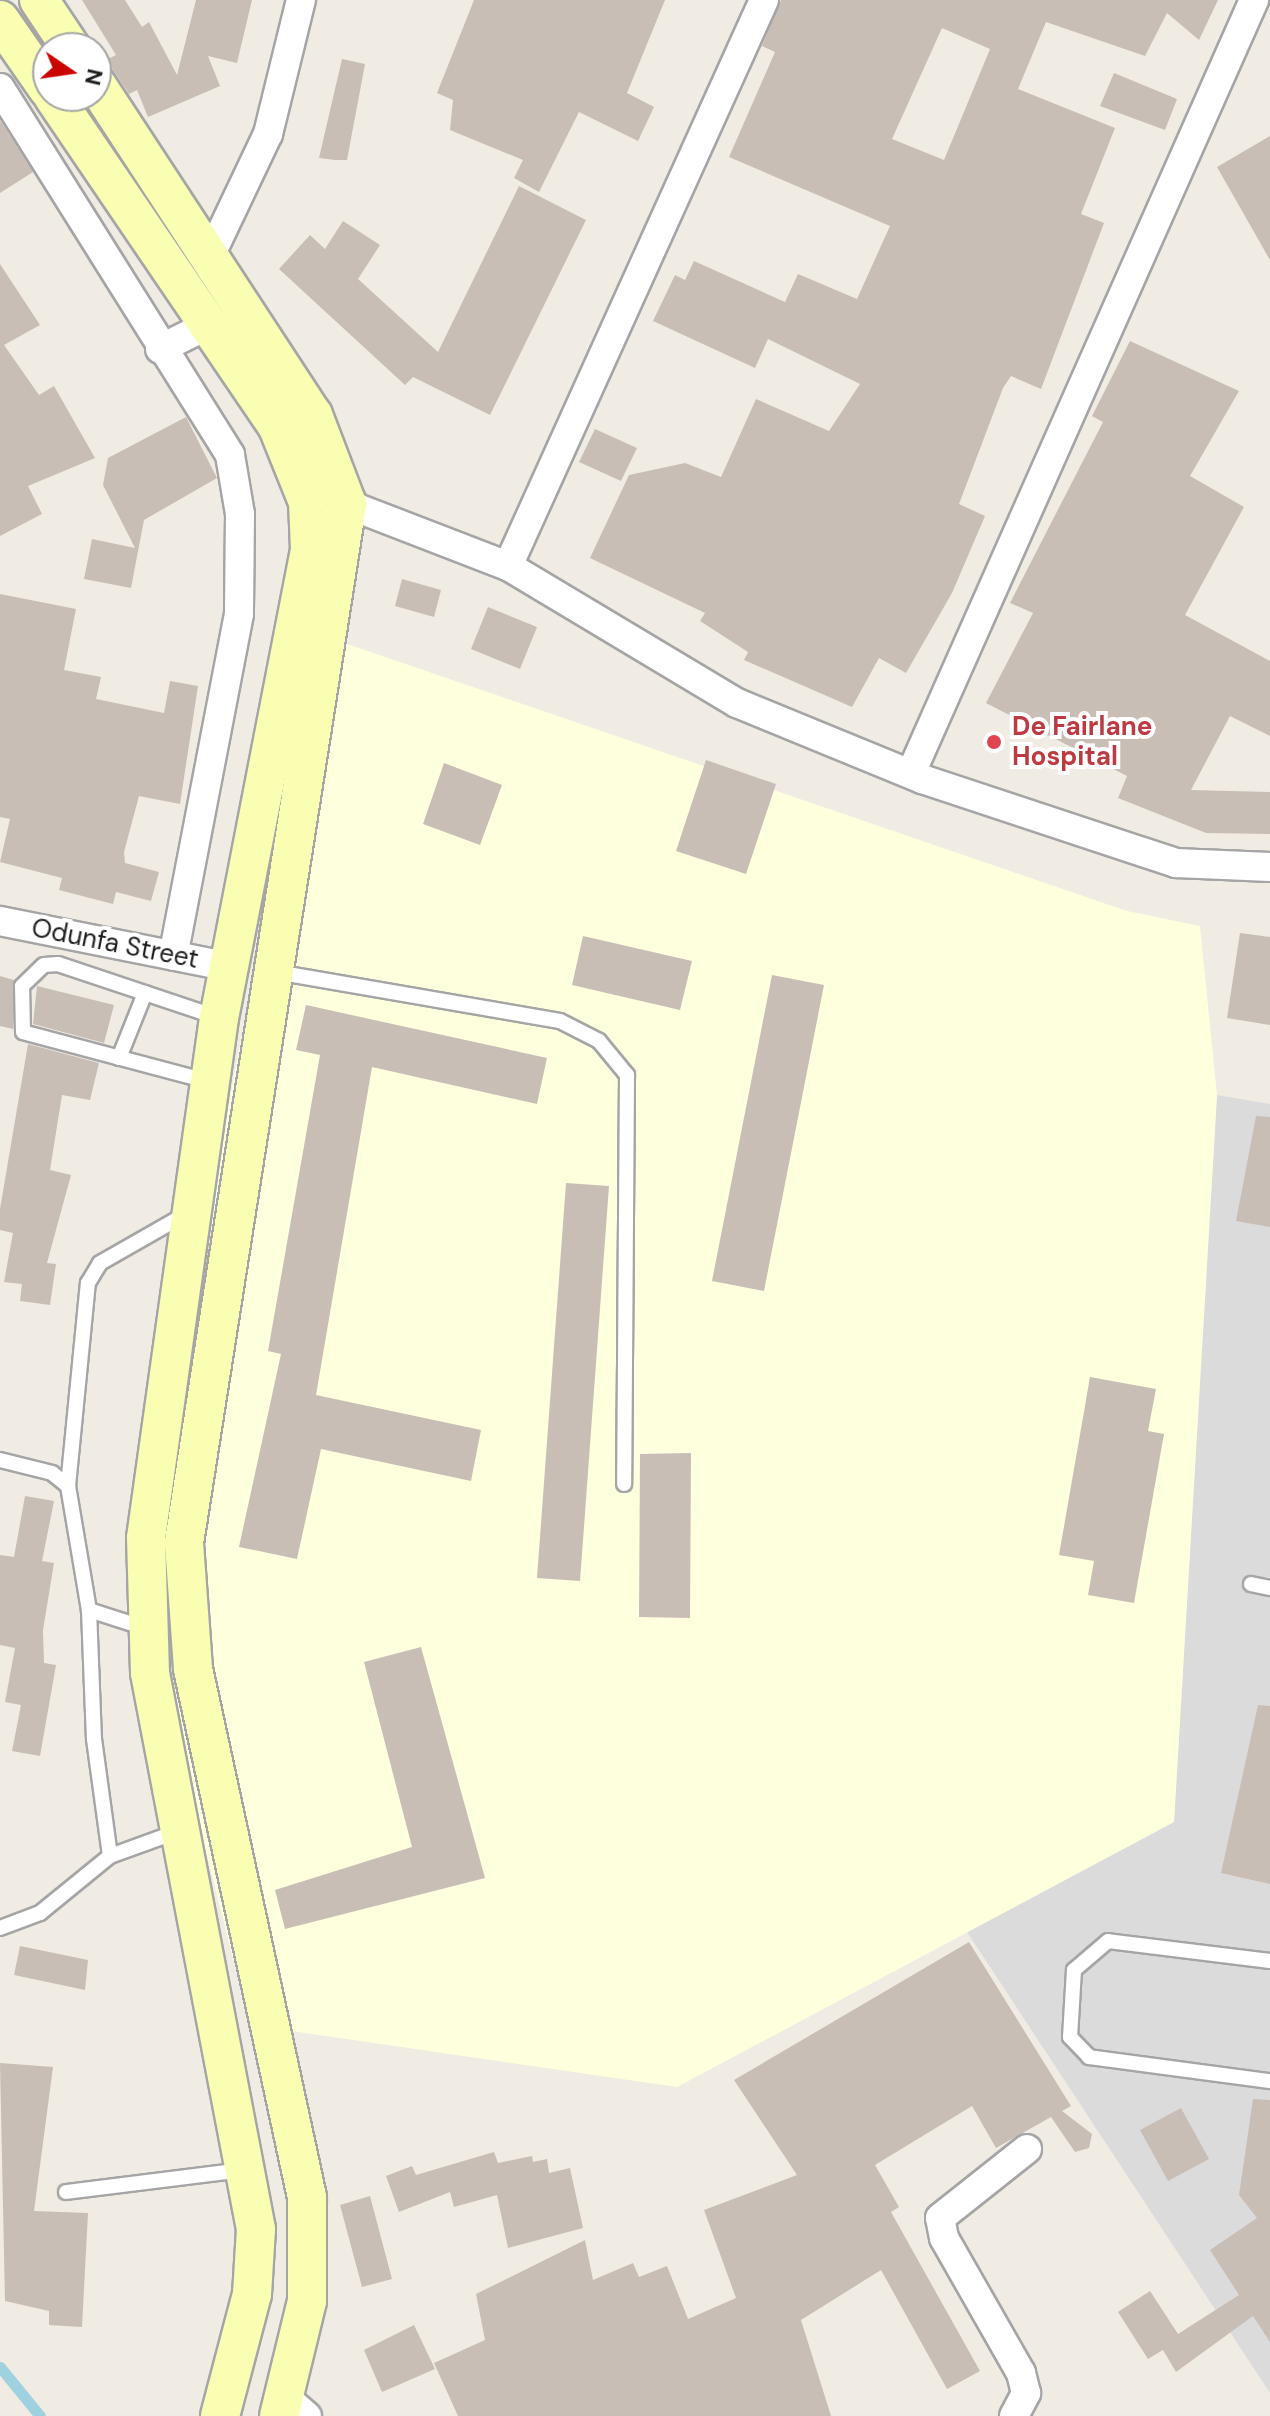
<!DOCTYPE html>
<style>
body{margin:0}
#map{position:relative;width:1270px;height:2416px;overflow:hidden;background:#f0ece3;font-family:"DM Sans",sans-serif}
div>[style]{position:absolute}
.residential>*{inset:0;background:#dcdbdb}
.education>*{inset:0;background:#feffdd}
.stream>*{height:11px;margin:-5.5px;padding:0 5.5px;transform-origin:5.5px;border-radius:5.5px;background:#a0d1e1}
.building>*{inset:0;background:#c8beb6}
.roads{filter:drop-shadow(2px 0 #a5a5a5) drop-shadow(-2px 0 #a5a5a5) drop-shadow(0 2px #a5a5a5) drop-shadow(0 -2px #a5a5a5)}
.service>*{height:14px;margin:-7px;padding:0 7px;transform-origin:7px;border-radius:7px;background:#fff}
.minor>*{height:28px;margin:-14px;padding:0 14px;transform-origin:14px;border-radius:14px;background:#fff}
.secondary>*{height:38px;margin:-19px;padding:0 19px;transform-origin:19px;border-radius:19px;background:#f9feb2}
.dots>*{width:22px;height:22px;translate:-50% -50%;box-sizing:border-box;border:4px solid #fff;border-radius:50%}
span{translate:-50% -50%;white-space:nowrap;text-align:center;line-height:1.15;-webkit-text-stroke:8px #fff;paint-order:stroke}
.health-label{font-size:26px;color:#be3a42;font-weight:700}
.left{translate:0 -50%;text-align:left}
.street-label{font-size:26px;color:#1e1e1e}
.north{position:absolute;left:32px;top:32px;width:80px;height:80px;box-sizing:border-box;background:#fff;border:2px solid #a5a5a5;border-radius:50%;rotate:103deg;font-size:22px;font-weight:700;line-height:32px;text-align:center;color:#1e1e1e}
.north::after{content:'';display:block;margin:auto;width:28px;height:36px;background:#cc0400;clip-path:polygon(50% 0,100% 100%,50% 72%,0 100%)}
</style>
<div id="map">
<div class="residential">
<i style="clip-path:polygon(1217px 1095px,1270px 1104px,1270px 2393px,967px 1932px,1174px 1822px)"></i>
</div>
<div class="education">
<i style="clip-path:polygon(318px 634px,1127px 911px,1200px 926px,1217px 1095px,1174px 1822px,677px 2087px,250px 2025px,164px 1687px,172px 1501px,229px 1103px)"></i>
</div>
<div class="stream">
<i style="left:0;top:2367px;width:63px;rotate:50.8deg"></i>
</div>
<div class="building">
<i style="clip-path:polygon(82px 0,125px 0,142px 27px,149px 22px,177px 75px,196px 0,252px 0,237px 63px,208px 56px,220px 86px,148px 117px,137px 90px,129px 94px,113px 70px,108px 59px,116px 55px)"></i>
<i style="clip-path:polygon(474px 0,665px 0,627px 93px,654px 107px,638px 141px,579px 112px,539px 192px,514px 178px,523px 160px,450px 130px,453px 100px,437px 93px)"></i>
<i style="clip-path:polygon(evenodd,781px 0,1218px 0,1199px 40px,1167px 13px,1145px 56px,1046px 22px,1018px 89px,1115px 128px,1081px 214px,1104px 223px,1041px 389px,1011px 376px,1003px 388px,959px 504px,985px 516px,952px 593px,906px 673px,879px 658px,852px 707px,744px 660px,748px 652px,700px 621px,705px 613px,590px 558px,629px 475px,685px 463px,721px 477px,756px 399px,829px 431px,860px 384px,768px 339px,755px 368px,653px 321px,675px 275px,685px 280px,694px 261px,785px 302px,798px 274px,857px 299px,890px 226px,729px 157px,775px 52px,762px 46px,781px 0,942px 28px,990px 49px,944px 160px,892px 139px,942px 28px)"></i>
<i style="clip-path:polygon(342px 59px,365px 64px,347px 160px,335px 160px,319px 158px)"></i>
<i style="clip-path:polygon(1114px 73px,1177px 99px,1165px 130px,1100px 106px)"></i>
<i style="clip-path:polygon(0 120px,33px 172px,0 193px)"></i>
<i style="clip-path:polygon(1270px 136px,1270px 260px,1217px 167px)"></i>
<i style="clip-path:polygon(519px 186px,586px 220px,490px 415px,413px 377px,405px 385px,279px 269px,310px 235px,325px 249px,343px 221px,380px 245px,358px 279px,438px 352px)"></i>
<i style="clip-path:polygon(0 264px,40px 325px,4px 345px,39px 395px,54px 386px,95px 458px,28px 486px,42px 514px,0 536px)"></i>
<i style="clip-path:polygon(1130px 341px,1239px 391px,1190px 476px,1244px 507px,1185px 615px,1270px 661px,1270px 736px,1230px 716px,1191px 790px,1270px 792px,1270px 834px,1206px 833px,1118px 798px,1127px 776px,986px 703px,1033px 613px,1010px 603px,1103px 422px,1092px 416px)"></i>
<i style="clip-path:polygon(186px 417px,217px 478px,144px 520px,131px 588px,84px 579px,92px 539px,135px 548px,103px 485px,108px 458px)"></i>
<i style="clip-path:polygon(595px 429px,637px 448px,621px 481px,579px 462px)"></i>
<i style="clip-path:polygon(402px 579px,441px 590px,434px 617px,395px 606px)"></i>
<i style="clip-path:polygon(0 594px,76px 609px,64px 670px,101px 677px,96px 699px,164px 713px,170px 681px,198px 686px,180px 804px,139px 796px,124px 852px,125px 863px,159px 872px,151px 901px,116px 892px,113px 904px,59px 890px,62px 878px,0 862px,10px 819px,0 817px)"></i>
<i style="clip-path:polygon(488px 607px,537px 627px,520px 669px,471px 649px)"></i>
<i style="clip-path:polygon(706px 760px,776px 784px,746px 874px,676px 851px)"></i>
<i style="clip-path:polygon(444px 763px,502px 785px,480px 845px,423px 824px)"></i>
<i style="clip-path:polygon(1240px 933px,1270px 937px,1270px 1025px,1227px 1018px)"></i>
<i style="clip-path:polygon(583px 936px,692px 961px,680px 1010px,572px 985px)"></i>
<i style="clip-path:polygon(772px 975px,824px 985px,764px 1291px,712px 1281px)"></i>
<i style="clip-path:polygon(0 976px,14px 980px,13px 1029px,0 1026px)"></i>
<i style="clip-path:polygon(37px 986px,114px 1005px,104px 1043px,33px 1024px)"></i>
<i style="clip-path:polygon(306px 1005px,547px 1058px,537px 1104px,372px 1067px,316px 1395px,481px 1430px,471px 1481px,321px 1449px,297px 1559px,239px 1547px,281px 1354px,268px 1351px,320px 1055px,296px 1050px)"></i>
<i style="clip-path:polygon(28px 1044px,99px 1063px,90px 1100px,62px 1095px,50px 1170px,71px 1175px,47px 1263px,56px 1264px,50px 1305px,20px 1301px,22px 1284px,4px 1282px,13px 1233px,0 1230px,0 1209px)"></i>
<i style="clip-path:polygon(1256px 1116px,1270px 1117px,1270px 1227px,1236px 1221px)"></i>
<i style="clip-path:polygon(566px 1183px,609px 1186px,580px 1581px,537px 1578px)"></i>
<i style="clip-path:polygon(1090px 1377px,1156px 1389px,1148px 1431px,1164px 1434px,1134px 1603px,1088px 1595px,1094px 1561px,1059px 1555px)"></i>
<i style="clip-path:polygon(691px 1453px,690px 1618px,639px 1617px,640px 1454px)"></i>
<i style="clip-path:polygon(25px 1496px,54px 1501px,42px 1561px,54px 1563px,43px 1630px,44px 1663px,56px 1665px,40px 1756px,12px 1751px,21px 1705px,5px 1702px,15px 1648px,0 1645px,0 1555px,14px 1557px)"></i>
<i style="clip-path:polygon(421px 1647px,485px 1878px,285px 1929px,275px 1890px,412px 1847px,364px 1662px)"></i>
<i style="clip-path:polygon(1258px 1705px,1270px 1706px,1270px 1884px,1221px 1873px)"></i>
<i style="clip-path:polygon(969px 1942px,1071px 2106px,1062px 2111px,1092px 2134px,1089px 2148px,1075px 2152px,1051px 2117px,996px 2148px,972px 2106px,875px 2165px,899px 2207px,891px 2212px,980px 2371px,947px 2389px,881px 2270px,801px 2320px,831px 2416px,458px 2416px,434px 2363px,485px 2340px,476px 2294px,585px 2240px,593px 2280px,633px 2263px,639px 2277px,667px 2266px,688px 2319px,736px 2298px,704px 2210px,797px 2175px,734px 2080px)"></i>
<i style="clip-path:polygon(20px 1946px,88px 1960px,85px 1990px,14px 1975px)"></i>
<i style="clip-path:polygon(0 2063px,53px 2067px,34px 2211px,88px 2213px,82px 2327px,49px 2325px,49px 2311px,5px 2301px)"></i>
<i style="clip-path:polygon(1253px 2099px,1270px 2100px,1270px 2342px,1253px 2316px,1176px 2372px,1163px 2350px,1148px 2359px,1118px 2312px,1150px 2291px,1178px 2334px,1239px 2295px,1210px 2250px,1257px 2218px,1239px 2195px)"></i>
<i style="clip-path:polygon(1181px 2108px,1209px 2159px,1168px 2181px,1140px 2130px)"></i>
<i style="clip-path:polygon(494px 2152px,498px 2163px,532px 2156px,533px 2162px,547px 2159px,549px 2173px,570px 2168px,583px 2228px,508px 2248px,497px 2195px,454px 2207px,450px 2192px,399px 2212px,386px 2176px,412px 2166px,416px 2175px)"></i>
<i style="clip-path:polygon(370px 2196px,392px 2279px,362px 2287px,340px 2205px)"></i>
<i style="clip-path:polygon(414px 2325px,435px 2369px,382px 2392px,364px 2350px)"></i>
</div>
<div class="roads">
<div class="service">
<i style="left:276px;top:972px;width:288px;rotate:9.8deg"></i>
<i style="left:560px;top:1021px;width:44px;rotate:27.1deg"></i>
<i style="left:599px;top:1041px;width:44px;rotate:50.5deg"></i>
<i style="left:627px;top:1075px;width:409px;rotate:90.4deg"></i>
<i style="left:119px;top:1058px;width:70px;rotate:-68.2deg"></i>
<i style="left:207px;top:1081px;width:190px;rotate:-165.1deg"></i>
<i style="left:23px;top:1032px;width:46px;rotate:-91.2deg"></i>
<i style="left:22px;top:986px;width:30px;rotate:-44deg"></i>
<i style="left:44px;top:965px;width:14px;rotate:-4deg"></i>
<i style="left:58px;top:964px;width:170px;rotate:18.5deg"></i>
<i style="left:0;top:1460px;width:54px;rotate:14deg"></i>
<i style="left:52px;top:1473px;width:21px;rotate:39deg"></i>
<i style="left:68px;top:1486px;width:126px;rotate:80.4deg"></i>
<i style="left:89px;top:1610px;width:62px;rotate:17.9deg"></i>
<i style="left:68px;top:1486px;width:204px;rotate:-84.4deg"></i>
<i style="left:88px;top:1283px;width:23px;rotate:-59deg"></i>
<i style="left:100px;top:1263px;width:99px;rotate:-29.7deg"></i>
<i style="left:1251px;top:1584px;width:19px;rotate:12deg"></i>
<i style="left:89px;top:1610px;width:129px;rotate:87.8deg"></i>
<i style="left:94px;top:1739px;width:118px;rotate:82.2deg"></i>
<i style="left:0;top:1928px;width:43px;rotate:-20.6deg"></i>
<i style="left:40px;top:1913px;width:90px;rotate:-39.2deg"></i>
<i style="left:110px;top:1856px;width:73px;rotate:-19.9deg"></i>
<i style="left:1270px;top:1961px;width:163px;rotate:-173deg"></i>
<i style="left:1108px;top:1941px;width:45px;rotate:139.5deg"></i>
<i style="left:1074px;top:1970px;width:67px;rotate:93.4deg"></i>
<i style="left:1070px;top:2037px;width:28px;rotate:46deg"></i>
<i style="left:1089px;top:2057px;width:183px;rotate:7.6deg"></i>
<i style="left:66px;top:2192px;width:177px;rotate:-7.1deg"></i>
</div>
<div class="minor">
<i style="left:0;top:88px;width:433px;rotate:57.9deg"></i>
<i style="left:230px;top:455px;width:60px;rotate:80.4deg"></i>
<i style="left:240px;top:514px;width:100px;rotate:90.6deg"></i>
<i style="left:239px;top:614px;width:348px;rotate:100.9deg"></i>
<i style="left:211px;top:254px;width:133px;rotate:-64.6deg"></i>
<i style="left:268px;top:134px;width:138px;rotate:-76.2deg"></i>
<i style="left:160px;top:349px;width:58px;rotate:-26.6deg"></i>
<i style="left:347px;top:504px;width:173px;rotate:21.1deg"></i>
<i style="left:508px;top:566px;width:267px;rotate:30.9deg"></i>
<i style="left:737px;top:703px;width:200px;rotate:22.3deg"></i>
<i style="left:922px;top:779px;width:268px;rotate:18.3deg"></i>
<i style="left:1176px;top:863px;width:94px;rotate:2.4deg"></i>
<i style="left:508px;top:566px;width:621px;rotate:-65.66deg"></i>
<i style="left:922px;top:779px;width:13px;rotate:-151deg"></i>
<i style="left:911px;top:773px;width:846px;rotate:-66.07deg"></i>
<i style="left:0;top:921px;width:235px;rotate:11.3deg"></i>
<i style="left:285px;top:2397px;width:29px;rotate:41deg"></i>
<i style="left:1014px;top:2416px;width:26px;rotate:-62deg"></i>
<i style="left:1026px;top:2393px;width:21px;rotate:-104deg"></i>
<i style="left:1021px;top:2373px;width:155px;rotate:-119.7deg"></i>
<i style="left:944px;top:2238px;width:20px;rotate:-101deg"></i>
<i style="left:940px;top:2218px;width:111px;rotate:-38.4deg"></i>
</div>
<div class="secondary">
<i style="left:39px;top:0;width:58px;rotate:56.3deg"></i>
<i style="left:0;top:20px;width:84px;rotate:55.2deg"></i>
<i style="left:96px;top:84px;width:396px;rotate:56.8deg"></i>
<i style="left:313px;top:415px;width:95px;rotate:69.1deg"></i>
<i style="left:347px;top:504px;width:1052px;rotate:98.92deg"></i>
<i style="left:184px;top:1543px;width:126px;rotate:85.9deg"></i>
<i style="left:193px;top:1669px;width:540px;rotate:77.82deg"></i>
<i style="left:307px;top:2197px;width:104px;rotate:90deg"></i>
<i style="left:307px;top:2301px;width:118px;rotate:103.7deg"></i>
<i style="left:53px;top:96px;width:398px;rotate:55.8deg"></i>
<i style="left:277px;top:425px;width:83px;rotate:68.1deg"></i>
<i style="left:308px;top:502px;width:48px;rotate:87.6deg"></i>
<i style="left:310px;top:550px;width:477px;rotate:101deg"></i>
<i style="left:219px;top:1018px;width:525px;rotate:97.99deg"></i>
<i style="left:146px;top:1538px;width:135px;rotate:88.3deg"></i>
<i style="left:150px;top:1673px;width:566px;rotate:79.21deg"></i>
<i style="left:256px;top:2229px;width:65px;rotate:93.5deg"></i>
<i style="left:252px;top:2294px;width:126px;rotate:104.7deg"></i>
</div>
</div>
<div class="dots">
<i style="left:994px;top:742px;background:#e0444e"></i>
</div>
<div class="health-label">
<span class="left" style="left:1012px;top:742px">De Fairlane<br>Hospital</span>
</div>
<div class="street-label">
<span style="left:115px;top:944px;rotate:11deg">Odunfa Street</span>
</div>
<div class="north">N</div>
</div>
